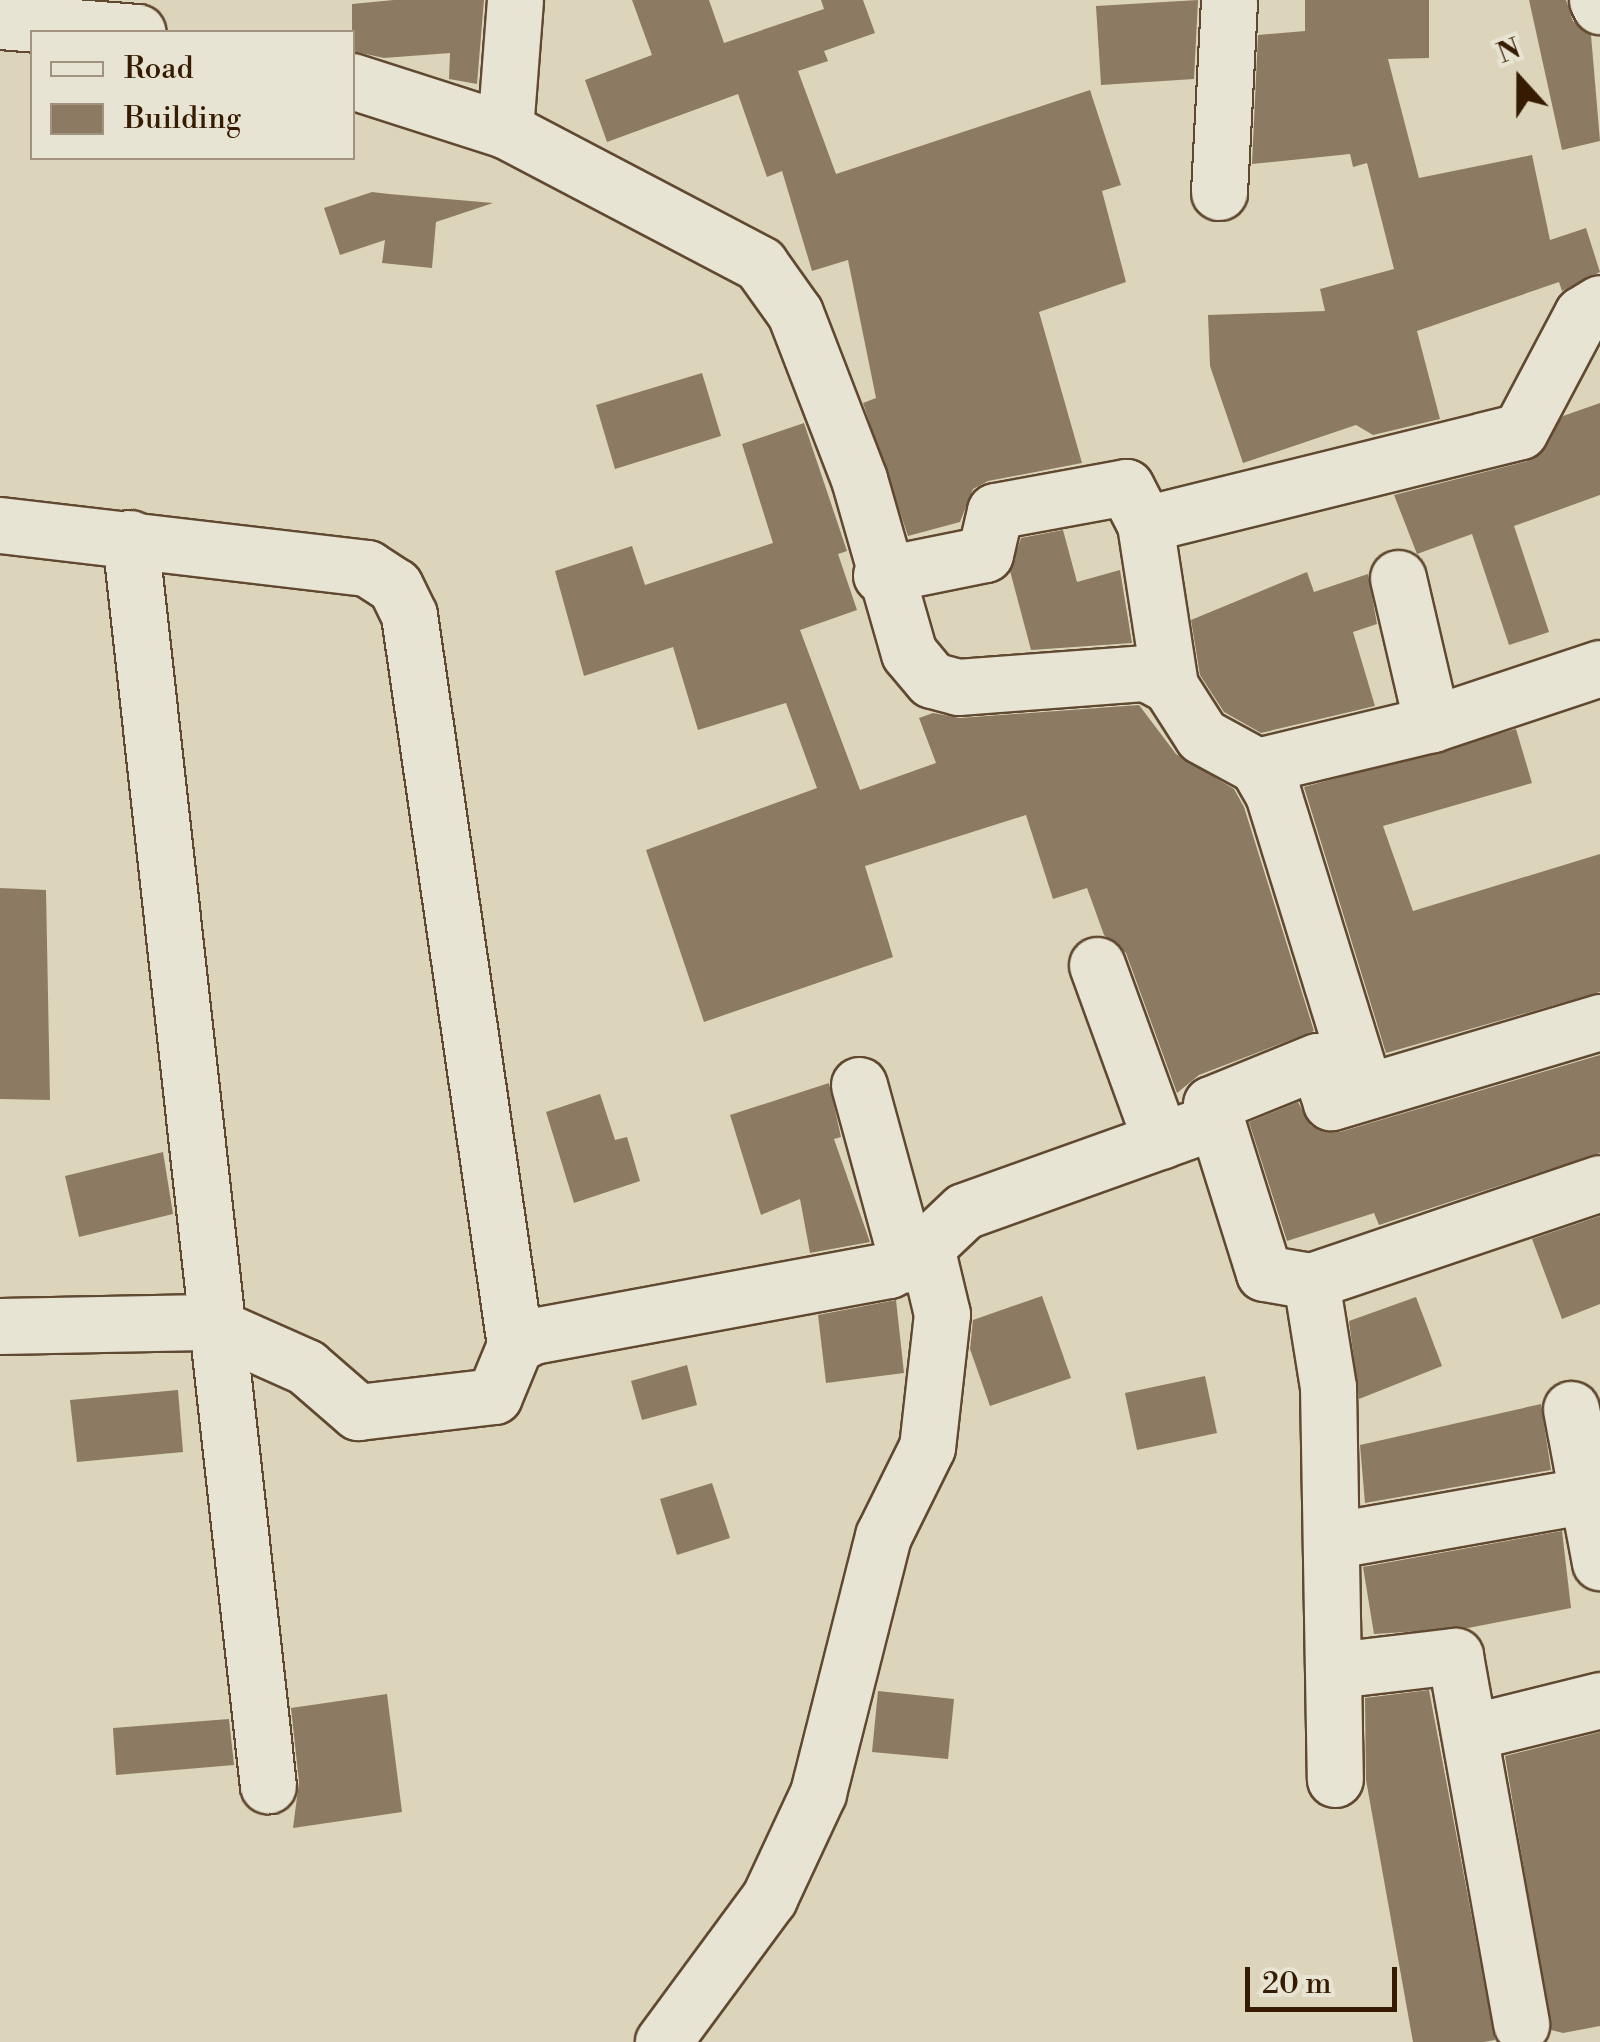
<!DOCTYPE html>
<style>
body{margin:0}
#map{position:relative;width:1600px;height:2042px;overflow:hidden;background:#dcd5bb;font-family:"Libre Bodoni",serif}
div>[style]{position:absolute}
.building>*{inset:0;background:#8c7b62}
.roads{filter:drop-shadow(2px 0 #604930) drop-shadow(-2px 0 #604930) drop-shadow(0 2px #604930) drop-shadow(0 -2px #604930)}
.minor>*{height:55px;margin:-27.5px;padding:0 27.5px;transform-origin:27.5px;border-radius:27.5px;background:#e8e4d3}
span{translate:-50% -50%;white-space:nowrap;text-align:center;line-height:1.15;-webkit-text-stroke:8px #e8e4d3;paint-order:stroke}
.legend{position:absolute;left:30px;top:30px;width:325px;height:130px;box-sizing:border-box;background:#e8e4d3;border:2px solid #a1937f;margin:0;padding:12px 18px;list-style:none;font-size:30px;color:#361a01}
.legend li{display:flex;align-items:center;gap:20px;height:50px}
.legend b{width:50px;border:2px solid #a1937f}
.north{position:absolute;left:1470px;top:30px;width:100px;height:100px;-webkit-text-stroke:8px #e8e4d3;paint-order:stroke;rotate:339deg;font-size:28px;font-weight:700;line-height:40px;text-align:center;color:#361a01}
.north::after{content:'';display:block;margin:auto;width:35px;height:45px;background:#361a01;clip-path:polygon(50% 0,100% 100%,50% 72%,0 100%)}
.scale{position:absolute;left:1245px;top:1967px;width:152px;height:45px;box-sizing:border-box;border:5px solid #361a01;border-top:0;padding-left:12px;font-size:30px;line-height:35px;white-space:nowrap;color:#361a01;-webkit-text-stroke:8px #e8e4d3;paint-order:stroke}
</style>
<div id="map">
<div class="building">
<i style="clip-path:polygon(394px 0,484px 0,477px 84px,449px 79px,450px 53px,384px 58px,352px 51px,352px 4px)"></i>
<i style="clip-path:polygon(632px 0,709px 0,724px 43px,824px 9px,821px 0,863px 0,875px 33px,824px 51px,828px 61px,798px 71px,836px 174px,1090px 90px,1121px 185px,1102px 191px,1126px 282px,1039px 312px,1082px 463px,988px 481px,973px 489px,960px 522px,908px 536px,863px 403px,876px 398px,848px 260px,812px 271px,782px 171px,767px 177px,738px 94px,607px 142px,585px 80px,652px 55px)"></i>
<i style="clip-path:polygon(1198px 0,1194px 79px,1101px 85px,1096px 6px)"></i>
<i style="clip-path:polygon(1305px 0,1429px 0,1429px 58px,1388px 59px,1419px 178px,1532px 155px,1550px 240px,1586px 228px,1600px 272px,1562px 291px,1559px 282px,1417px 331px,1440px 419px,1373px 435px,1356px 425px,1243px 463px,1210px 366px,1208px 315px,1325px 311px,1320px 289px,1394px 269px,1367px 163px,1353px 167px,1350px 154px,1252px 164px,1258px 35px,1305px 31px)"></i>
<i style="clip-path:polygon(1529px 0,1566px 0,1573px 21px,1591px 35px,1600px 141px,1562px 150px)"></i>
<i style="clip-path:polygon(372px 192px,389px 194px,493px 203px,436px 222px,432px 268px,382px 263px,385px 240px,340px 255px,324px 208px)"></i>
<i style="clip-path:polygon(702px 373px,721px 436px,615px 469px,596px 405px)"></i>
<i style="clip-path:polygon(1600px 403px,1600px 495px,1514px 526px,1549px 632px,1509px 645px,1472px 534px,1417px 554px,1394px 495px,1528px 461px,1563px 416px)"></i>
<i style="clip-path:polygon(804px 423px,847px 551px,838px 554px,857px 610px,800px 630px,860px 790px,936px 763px,919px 718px,933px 713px,960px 718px,1139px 705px,1176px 754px,1234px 789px,1244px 807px,1314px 1031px,1199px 1075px,1177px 1093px,1126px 953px,1104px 935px,1087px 888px,1053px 899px,1026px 815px,865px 866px,893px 957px,704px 1022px,646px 850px,817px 788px,786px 703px,698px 730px,673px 647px,584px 676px,555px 571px,632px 546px,645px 585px,773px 543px,742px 444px)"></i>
<i style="clip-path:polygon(1063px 530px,1077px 582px,1120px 570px,1132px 643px,1031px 650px,1010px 571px,1021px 538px)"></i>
<i style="clip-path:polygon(1307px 572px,1314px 592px,1368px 574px,1377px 624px,1353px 632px,1375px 706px,1261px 733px,1224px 712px,1200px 675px,1191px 620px)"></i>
<i style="clip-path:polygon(1516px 729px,1532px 783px,1383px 826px,1413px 911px,1600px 854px,1600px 992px,1386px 1053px,1304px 787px)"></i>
<i style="clip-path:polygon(0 888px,46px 890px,50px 1100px,0 1099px)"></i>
<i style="clip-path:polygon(1600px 1055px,1600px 1153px,1379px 1225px,1374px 1213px,1287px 1241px,1249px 1122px,1298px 1102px,1311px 1126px,1340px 1132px)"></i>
<i style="clip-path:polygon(829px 1083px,841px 1137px,834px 1139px,870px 1242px,810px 1253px,800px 1199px,761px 1215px,730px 1115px)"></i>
<i style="clip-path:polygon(600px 1094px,615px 1140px,627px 1137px,640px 1181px,574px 1203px,546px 1112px)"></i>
<i style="clip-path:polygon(163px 1152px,173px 1214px,79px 1237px,65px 1176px)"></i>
<i style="clip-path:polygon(1600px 1216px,1600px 1304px,1562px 1319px,1532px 1239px)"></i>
<i style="clip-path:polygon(1042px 1296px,1071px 1378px,990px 1406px,970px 1349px,973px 1320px)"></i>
<i style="clip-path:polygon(1416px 1297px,1442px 1366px,1359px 1399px,1349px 1321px)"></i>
<i style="clip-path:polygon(896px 1300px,904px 1373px,826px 1383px,818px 1315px)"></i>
<i style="clip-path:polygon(687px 1365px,697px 1405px,642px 1420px,631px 1381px)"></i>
<i style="clip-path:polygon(1205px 1376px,1217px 1433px,1137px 1450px,1125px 1393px)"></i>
<i style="clip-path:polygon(178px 1390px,183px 1452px,77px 1462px,70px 1400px)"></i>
<i style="clip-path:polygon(1541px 1404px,1551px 1470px,1365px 1503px,1360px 1445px)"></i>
<i style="clip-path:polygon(712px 1483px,730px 1538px,677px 1555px,660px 1499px)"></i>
<i style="clip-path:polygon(1562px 1531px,1571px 1608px,1468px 1628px,1374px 1634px,1363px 1567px)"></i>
<i style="clip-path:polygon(1429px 1690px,1495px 2040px,1484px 2042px,1413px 2042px,1366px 1780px,1365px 1698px)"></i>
<i style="clip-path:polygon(878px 1691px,954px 1699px,948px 1759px,872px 1752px)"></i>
<i style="clip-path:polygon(387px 1694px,402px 1812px,293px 1828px,299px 1782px,291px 1708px)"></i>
<i style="clip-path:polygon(229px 1719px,234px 1765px,116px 1775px,113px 1728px)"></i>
<i style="clip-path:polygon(1600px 1732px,1600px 2026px,1563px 2033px,1551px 2030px,1505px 1756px)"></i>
</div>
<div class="roads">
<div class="minor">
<i style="left:1597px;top:0;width:7px;rotate:63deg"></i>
<i style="left:0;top:21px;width:138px;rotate:4.6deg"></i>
<i style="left:352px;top:81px;width:161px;rotate:17.8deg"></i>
<i style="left:505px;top:130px;width:288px;rotate:27.7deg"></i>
<i style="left:760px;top:264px;width:60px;rotate:54.5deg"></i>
<i style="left:795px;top:313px;width:178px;rotate:68.9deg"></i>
<i style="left:859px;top:479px;width:181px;rotate:74deg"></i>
<i style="left:909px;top:653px;width:35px;rotate:50deg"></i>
<i style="left:932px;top:680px;width:27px;rotate:15deg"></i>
<i style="left:958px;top:687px;width:189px;rotate:-4.3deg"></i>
<i style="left:1146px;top:673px;width:27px;rotate:28deg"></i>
<i style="left:1170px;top:686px;width:59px;rotate:57.4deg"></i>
<i style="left:1202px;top:736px;width:63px;rotate:28.6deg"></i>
<i style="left:1257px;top:766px;width:32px;rotate:60deg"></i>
<i style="left:1273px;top:794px;width:308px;rotate:72.8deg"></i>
<i style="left:505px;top:130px;width:130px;rotate:-85.6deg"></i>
<i style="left:1219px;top:192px;width:192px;rotate:-87deg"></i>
<i style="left:1145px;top:524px;width:164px;rotate:81.2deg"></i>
<i style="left:0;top:525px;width:370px;rotate:6.7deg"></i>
<i style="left:367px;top:568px;width:33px;rotate:33deg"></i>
<i style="left:395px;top:586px;width:32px;rotate:64deg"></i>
<i style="left:409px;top:615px;width:738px;rotate:81.74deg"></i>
<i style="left:130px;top:538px;width:1255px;rotate:83.69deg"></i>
<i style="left:881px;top:575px;width:106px;rotate:-11.4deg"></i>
<i style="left:985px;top:554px;width:44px;rotate:-76.9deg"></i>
<i style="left:995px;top:511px;width:133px;rotate:-10.4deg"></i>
<i style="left:1126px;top:487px;width:42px;rotate:62.8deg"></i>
<i style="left:1145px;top:524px;width:386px;rotate:-13.9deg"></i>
<i style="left:1520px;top:431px;width:132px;rotate:-62.1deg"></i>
<i style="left:1582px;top:314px;width:21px;rotate:-31deg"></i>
<i style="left:1398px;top:578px;width:150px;rotate:76.9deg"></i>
<i style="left:1257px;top:766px;width:180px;rotate:-13.5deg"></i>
<i style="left:1432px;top:724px;width:177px;rotate:-18.4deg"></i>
<i style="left:1097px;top:965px;width:187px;rotate:70deg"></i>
<i style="left:1600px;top:1022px;width:281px;rotate:163.4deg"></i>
<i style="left:1331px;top:1102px;width:43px;rotate:-108.9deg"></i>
<i style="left:1317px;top:1061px;width:114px;rotate:157.9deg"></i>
<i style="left:1211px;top:1104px;width:177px;rotate:72.6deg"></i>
<i style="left:1264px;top:1273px;width:48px;rotate:9.7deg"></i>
<i style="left:1311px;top:1281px;width:305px;rotate:-18.7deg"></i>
<i style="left:859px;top:1085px;width:186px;rotate:74.7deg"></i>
<i style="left:926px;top:1247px;width:52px;rotate:-43.5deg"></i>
<i style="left:964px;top:1211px;width:268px;rotate:-19.7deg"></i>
<i style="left:1311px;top:1281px;width:107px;rotate:80.9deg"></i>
<i style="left:1328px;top:1387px;width:392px;rotate:89deg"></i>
<i style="left:0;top:1326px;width:205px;rotate:-1.1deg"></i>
<i style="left:205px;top:1322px;width:111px;rotate:24deg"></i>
<i style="left:306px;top:1367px;width:69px;rotate:40.9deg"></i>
<i style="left:358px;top:1412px;width:137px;rotate:-6.7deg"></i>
<i style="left:494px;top:1396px;width:55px;rotate:-67.6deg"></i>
<i style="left:515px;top:1345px;width:20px;rotate:-27deg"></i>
<i style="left:533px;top:1336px;width:362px;rotate:-10.5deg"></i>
<i style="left:889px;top:1270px;width:44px;rotate:-31.9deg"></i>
<i style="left:926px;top:1247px;width:69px;rotate:76.6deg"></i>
<i style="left:942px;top:1314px;width:134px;rotate:96.4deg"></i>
<i style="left:927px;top:1447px;width:99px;rotate:116.3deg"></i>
<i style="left:883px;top:1536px;width:265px;rotate:104.2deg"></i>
<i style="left:818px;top:1793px;width:116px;rotate:115deg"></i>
<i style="left:769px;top:1898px;width:179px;rotate:126.4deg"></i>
<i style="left:1571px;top:1409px;width:156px;rotate:79.3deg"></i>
<i style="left:1335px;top:1540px;width:257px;rotate:-10.1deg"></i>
<i style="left:1335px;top:1670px;width:121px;rotate:-6.7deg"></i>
<i style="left:1455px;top:1656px;width:374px;rotate:79.8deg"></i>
<i style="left:1471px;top:1732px;width:133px;rotate:-13.9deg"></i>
</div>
</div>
<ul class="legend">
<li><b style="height:12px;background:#e8e4d3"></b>Road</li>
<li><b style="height:28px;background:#8c7b62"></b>Building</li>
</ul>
<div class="north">N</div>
<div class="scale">20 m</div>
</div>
